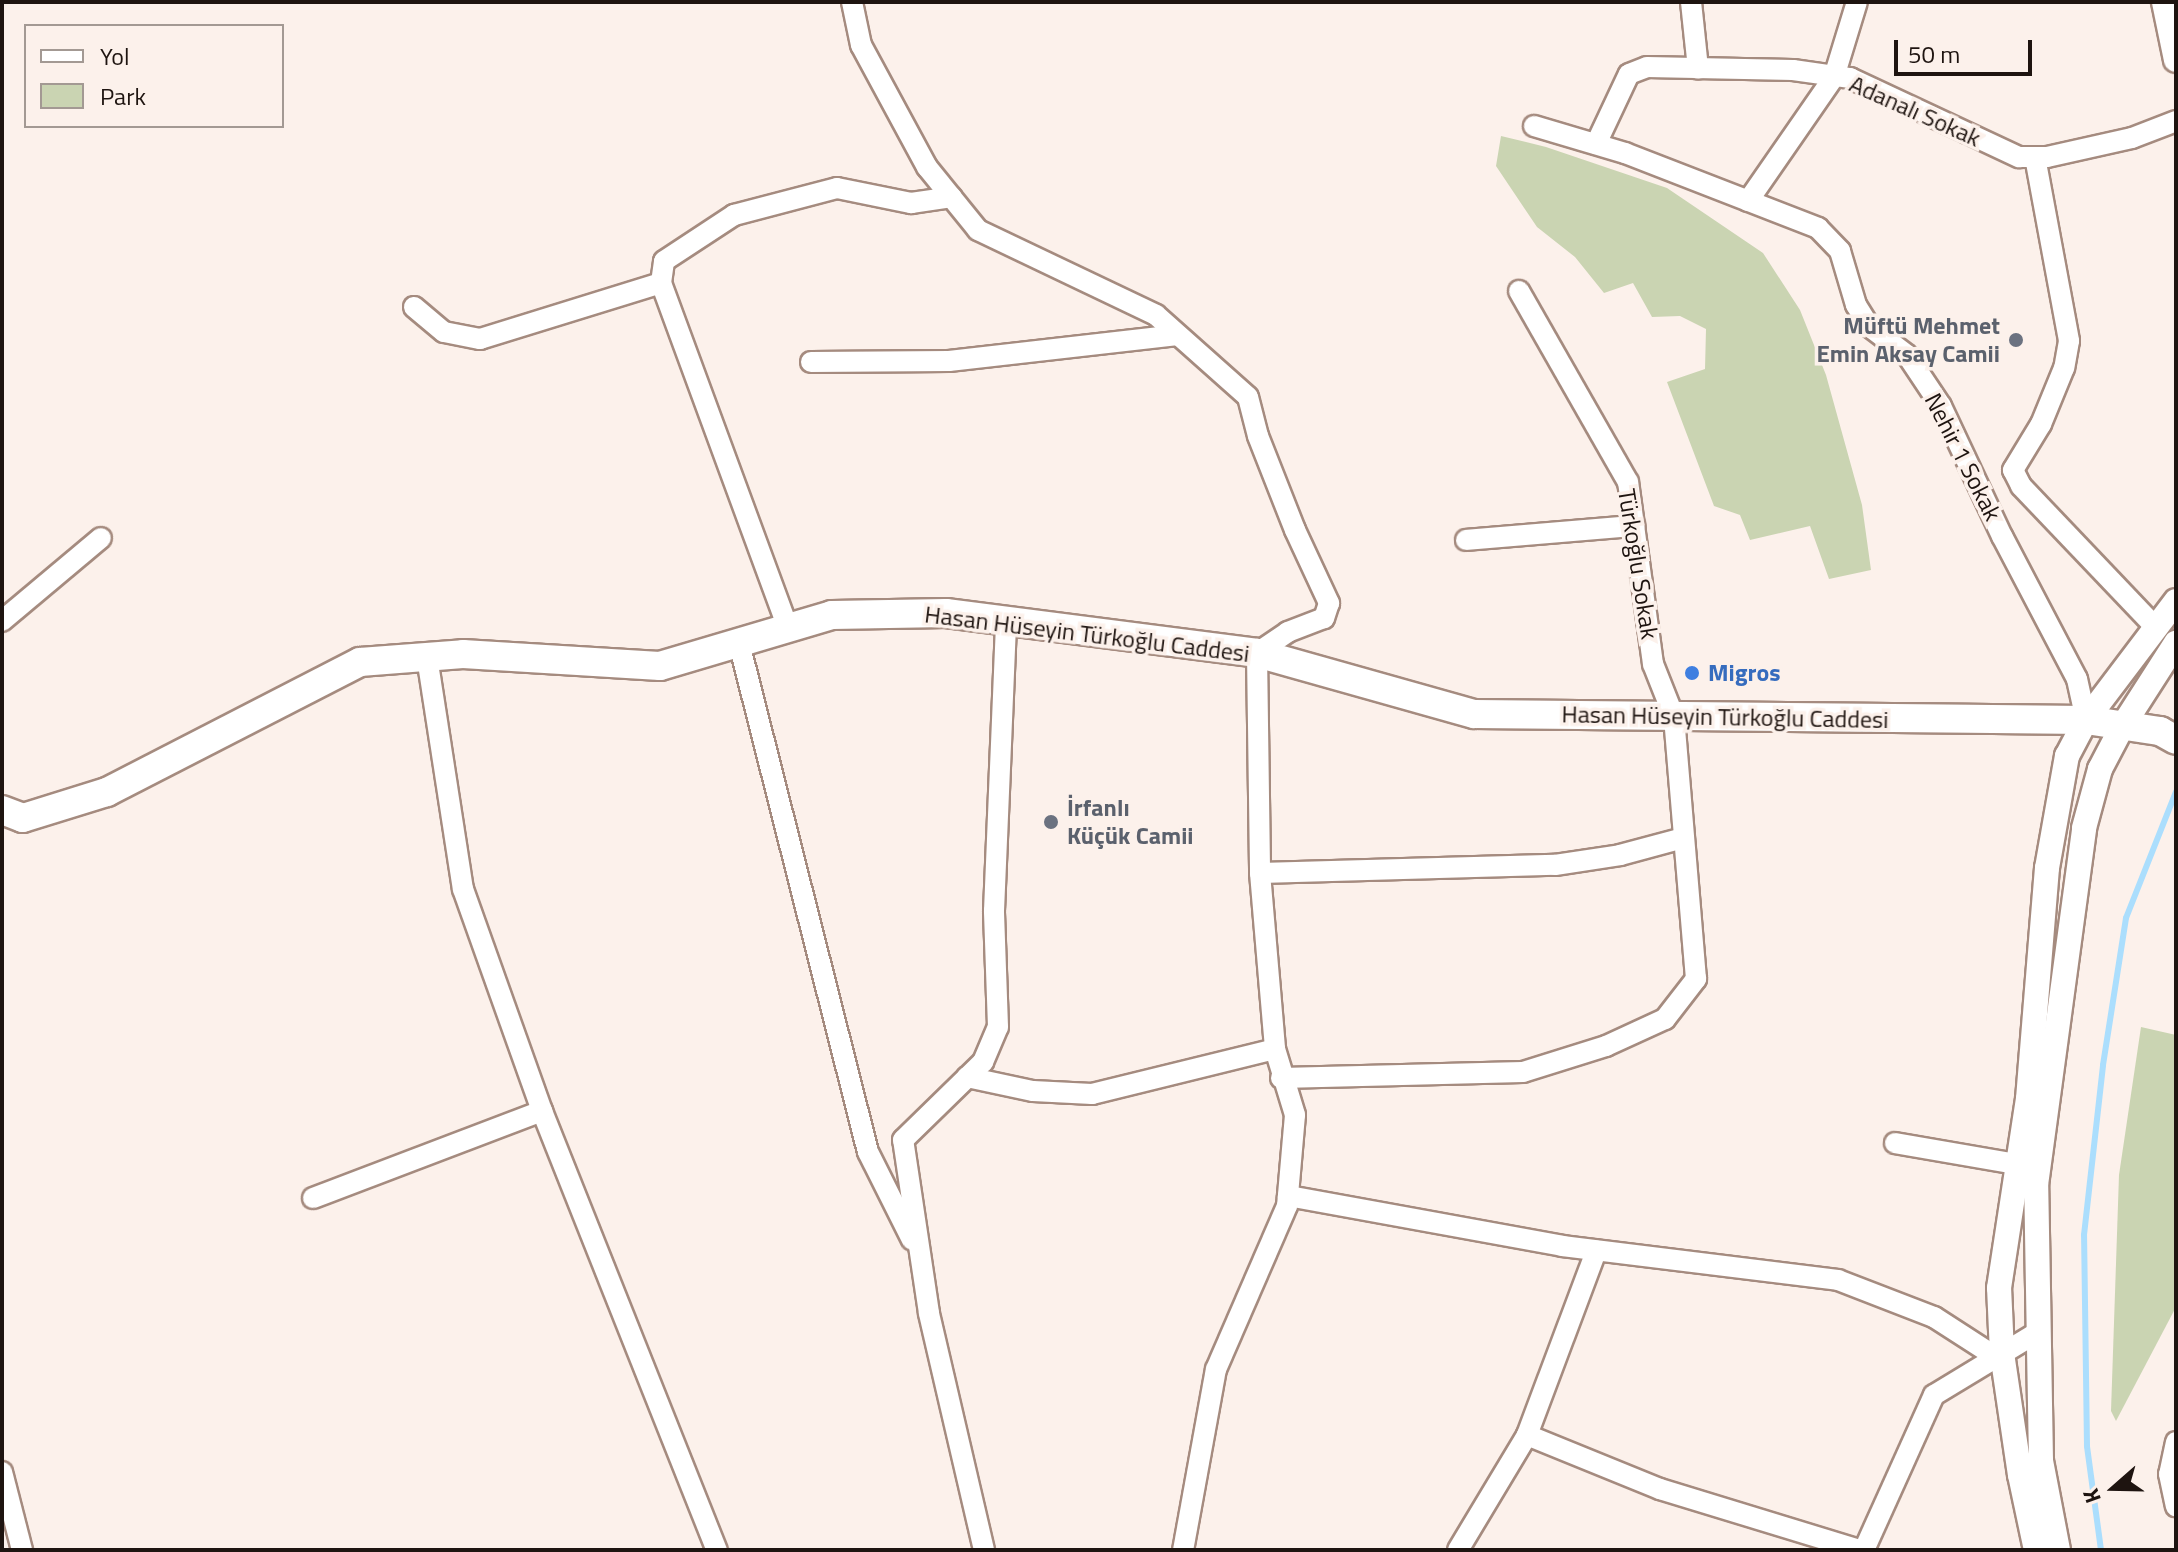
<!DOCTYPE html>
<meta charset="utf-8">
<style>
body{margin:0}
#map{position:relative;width:2178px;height:1552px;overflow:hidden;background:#fcf1eb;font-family:"Titillium Web",sans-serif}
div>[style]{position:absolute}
.green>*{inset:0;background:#cad4b2}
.stream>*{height:6px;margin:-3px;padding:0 3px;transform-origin:3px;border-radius:3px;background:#abdefd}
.roads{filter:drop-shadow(2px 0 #a58b7f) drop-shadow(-2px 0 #a58b7f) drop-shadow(0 2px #a58b7f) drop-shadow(0 -2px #a58b7f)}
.minor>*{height:20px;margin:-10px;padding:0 10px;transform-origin:10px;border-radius:10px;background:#fff}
.tertiary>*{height:24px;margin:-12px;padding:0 12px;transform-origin:12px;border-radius:12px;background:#fff}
.secondary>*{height:28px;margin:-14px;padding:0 14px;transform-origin:14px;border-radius:14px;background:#fff}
.dots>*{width:22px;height:22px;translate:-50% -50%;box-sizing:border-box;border:4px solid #fcf1eb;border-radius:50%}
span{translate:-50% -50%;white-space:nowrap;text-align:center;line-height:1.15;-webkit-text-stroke:7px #fcf1eb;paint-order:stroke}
.street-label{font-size:24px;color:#1e1410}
.worship-label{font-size:24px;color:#5b616d;font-weight:700}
.right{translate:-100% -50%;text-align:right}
.left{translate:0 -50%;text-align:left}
.shop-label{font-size:24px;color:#366cbe;font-weight:700}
.frame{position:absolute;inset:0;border:4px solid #1e1410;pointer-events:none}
.legend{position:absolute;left:24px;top:24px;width:260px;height:104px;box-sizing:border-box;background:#fcf1eb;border:2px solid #a39993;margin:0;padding:10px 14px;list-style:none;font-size:24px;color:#1e1410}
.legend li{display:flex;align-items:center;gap:16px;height:40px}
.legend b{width:40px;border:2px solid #a39993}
.north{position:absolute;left:2074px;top:1448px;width:80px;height:80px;-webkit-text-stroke:6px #fcf1eb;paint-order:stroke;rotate:250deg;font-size:22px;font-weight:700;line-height:32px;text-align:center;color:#1e1410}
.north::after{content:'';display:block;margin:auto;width:28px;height:36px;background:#1e1410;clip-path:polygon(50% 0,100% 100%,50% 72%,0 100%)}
.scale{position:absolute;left:1894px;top:40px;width:138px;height:36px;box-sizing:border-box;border:4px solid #1e1410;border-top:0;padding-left:10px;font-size:24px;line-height:28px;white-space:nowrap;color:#1e1410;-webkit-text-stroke:6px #fcf1eb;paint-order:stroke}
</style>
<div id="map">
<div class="green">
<i style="clip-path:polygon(1501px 136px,1546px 147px,1667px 188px,1763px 253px,1800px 310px,1826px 375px,1862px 505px,1871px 570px,1829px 579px,1810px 526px,1750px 540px,1740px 515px,1714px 506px,1667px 382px,1705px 369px,1706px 329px,1680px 316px,1652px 317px,1633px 283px,1604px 293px,1575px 257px,1537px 227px,1496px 166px)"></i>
<i style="clip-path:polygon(2141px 1027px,2176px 1035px,2176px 1307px,2116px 1421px,2111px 1411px,2119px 1175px)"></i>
</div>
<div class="stream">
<i style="left:2101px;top:1550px;width:105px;rotate:-97.7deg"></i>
<i style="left:2087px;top:1446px;width:211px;rotate:-90.8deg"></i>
<i style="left:2084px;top:1235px;width:171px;rotate:-83.6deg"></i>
<i style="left:2103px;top:1065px;width:149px;rotate:-81.1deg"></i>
<i style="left:2126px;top:918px;width:136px;rotate:-68.4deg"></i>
</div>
<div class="roads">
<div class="minor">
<i style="left:852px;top:2px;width:44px;rotate:78.2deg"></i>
<i style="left:861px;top:45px;width:139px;rotate:61.6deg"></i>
<i style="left:927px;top:167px;width:81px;rotate:51deg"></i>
<i style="left:978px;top:230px;width:197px;rotate:25.5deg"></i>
<i style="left:1156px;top:315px;width:123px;rotate:41.7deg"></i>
<i style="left:1248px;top:397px;width:40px;rotate:75.6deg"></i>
<i style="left:1258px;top:436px;width:101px;rotate:68.5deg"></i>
<i style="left:1295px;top:530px;width:81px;rotate:65deg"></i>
<i style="left:1329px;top:603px;width:16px;rotate:108deg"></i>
<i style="left:1324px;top:618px;width:39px;rotate:159deg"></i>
<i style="left:1288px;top:632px;width:37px;rotate:146deg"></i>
<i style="left:1257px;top:653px;width:220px;rotate:89.2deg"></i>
<i style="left:1260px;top:873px;width:177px;rotate:85.1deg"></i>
<i style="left:1275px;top:1049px;width:69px;rotate:73.1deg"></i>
<i style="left:1295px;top:1115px;width:91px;rotate:95deg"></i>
<i style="left:1287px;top:1206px;width:178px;rotate:113.5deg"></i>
<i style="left:1216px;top:1369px;width:184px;rotate:100.3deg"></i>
<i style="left:1691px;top:2px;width:67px;rotate:84deg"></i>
<i style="left:1534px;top:126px;width:95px;rotate:16.5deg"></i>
<i style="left:1625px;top:153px;width:207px;rotate:21.2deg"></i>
<i style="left:1818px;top:228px;width:32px;rotate:46deg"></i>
<i style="left:1840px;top:251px;width:56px;rotate:73.5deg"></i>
<i style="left:1856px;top:305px;width:26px;rotate:58deg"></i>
<i style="left:1870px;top:327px;width:46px;rotate:37.1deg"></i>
<i style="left:1907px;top:355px;width:61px;rotate:56.3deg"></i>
<i style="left:1941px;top:406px;width:144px;rotate:64.9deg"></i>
<i style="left:2002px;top:536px;width:161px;rotate:62.3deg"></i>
<i style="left:2077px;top:679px;width:42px;rotate:77.6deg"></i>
<i style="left:1596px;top:144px;width:77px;rotate:-64.8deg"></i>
<i style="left:1629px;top:74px;width:19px;rotate:-21deg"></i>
<i style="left:1647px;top:67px;width:146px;rotate:1.2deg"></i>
<i style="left:1793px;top:70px;width:58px;rotate:8deg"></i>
<i style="left:1850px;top:78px;width:187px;rotate:25.1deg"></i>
<i style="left:2019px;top:157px;width:28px"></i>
<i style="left:2047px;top:157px;width:87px;rotate:-12.6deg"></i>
<i style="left:2132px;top:138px;width:47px;rotate:-21.1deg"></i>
<i style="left:2035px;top:157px;width:187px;rotate:79.5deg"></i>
<i style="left:2069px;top:341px;width:27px;rotate:100deg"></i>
<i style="left:2064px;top:368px;width:61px;rotate:112.3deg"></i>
<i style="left:2041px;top:424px;width:54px;rotate:121.3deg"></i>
<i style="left:2013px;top:470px;width:18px;rotate:63deg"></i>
<i style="left:2021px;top:486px;width:196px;rotate:46.4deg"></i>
<i style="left:1748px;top:201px;width:151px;rotate:-55.3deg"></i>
<i style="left:1834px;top:77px;width:78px;rotate:-73deg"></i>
<i style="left:414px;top:307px;width:39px;rotate:40deg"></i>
<i style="left:444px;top:332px;width:37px;rotate:11deg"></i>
<i style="left:480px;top:339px;width:189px;rotate:-17.2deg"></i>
<i style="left:811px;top:362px;width:138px;rotate:-0.4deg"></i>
<i style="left:949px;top:361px;width:230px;rotate:-6.5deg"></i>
<i style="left:1466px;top:540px;width:169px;rotate:-4.8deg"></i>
<i style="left:2px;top:621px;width:129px;rotate:-40deg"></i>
<i style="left:788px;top:628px;width:368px;rotate:-110.2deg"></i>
<i style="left:661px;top:283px;width:22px;rotate:-82deg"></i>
<i style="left:664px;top:261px;width:84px;rotate:-33.3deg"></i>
<i style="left:734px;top:215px;width:106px;rotate:-14.7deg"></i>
<i style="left:837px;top:188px;width:76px;rotate:11.5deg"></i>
<i style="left:911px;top:203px;width:41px;rotate:-8.3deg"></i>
<i style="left:739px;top:643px;width:525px;rotate:75.78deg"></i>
<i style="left:868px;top:1152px;width:98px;rotate:63.4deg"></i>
<i style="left:427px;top:657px;width:235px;rotate:81.2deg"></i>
<i style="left:463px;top:889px;width:236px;rotate:70.4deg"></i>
<i style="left:542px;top:1111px;width:473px;rotate:68.3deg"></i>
<i style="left:1260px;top:873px;width:295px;rotate:-1.6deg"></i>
<i style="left:1555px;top:865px;width:66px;rotate:-8.7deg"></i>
<i style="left:1620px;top:855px;width:65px;rotate:-15.1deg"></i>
<i style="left:967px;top:1077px;width:67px;rotate:12deg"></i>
<i style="left:1033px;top:1091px;width:59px;rotate:2.9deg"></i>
<i style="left:1092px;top:1094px;width:188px;rotate:-13.8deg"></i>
<i style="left:1281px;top:1078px;width:242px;rotate:-1.4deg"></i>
<i style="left:1523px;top:1072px;width:87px;rotate:-17.4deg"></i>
<i style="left:1606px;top:1046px;width:65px;rotate:-24.6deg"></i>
<i style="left:1665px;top:1019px;width:51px;rotate:-52.2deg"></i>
<i style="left:1696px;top:979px;width:263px;rotate:-94.8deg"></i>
<i style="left:1674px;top:717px;width:57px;rotate:-111.6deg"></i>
<i style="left:1653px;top:664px;width:184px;rotate:-97.8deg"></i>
<i style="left:1628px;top:482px;width:220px;rotate:-119.7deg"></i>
<i style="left:1895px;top:1143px;width:124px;rotate:9.8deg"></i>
<i style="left:1288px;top:1196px;width:279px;rotate:10.3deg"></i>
<i style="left:1562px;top:1246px;width:278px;rotate:7deg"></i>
<i style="left:1838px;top:1280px;width:103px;rotate:21.1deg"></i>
<i style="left:1934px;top:1317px;width:74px;rotate:32.8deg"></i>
<i style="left:313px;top:1198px;width:245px;rotate:-20.8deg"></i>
<i style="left:1527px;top:1435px;width:144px;rotate:22.1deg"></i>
<i style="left:1660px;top:1489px;width:209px;rotate:17deg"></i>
<i style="left:2176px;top:1442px;width:33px;rotate:102deg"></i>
<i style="left:2169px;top:1474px;width:33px;rotate:78deg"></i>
<i style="left:2px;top:1472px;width:81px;rotate:75.6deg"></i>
<i style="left:984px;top:1550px;width:243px;rotate:-103.1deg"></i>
<i style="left:929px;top:1313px;width:175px;rotate:-98.5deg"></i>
<i style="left:903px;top:1140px;width:112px;rotate:-44.3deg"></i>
<i style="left:983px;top:1062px;width:38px;rotate:-67deg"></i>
<i style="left:998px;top:1027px;width:116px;rotate:-92deg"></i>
<i style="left:994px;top:911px;width:290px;rotate:-87.6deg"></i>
<i style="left:1458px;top:1550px;width:134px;rotate:-59deg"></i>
<i style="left:1527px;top:1435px;width:197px;rotate:-69.4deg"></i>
<i style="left:1864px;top:1550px;width:170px;rotate:-65.7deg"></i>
<i style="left:1934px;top:1395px;width:122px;rotate:-31.2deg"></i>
</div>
<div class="tertiary">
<i style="left:2164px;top:2px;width:59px;rotate:78.3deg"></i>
<i style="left:2036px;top:1550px;width:77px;rotate:-102deg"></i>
<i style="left:2020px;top:1475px;width:123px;rotate:-98.4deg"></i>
<i style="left:2002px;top:1353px;width:65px;rotate:-92.6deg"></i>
<i style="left:1999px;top:1288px;width:191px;rotate:-81.3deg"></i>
<i style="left:2028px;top:1099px;width:232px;rotate:-85.3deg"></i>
<i style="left:2047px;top:868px;width:114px;rotate:-79.9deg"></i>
<i style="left:2067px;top:756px;width:41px;rotate:-62.2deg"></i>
<i style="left:2086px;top:720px;width:149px;rotate:-52.9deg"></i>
<i style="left:2058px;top:1550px;width:91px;rotate:-100.8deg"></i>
<i style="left:2041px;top:1461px;width:276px;rotate:-91deg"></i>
<i style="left:2036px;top:1185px;width:360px;rotate:-82.3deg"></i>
<i style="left:2084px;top:828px;width:61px;rotate:-74.8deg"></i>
<i style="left:2100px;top:769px;width:47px;rotate:-62.4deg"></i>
<i style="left:2122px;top:727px;width:100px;rotate:-57.3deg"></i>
</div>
<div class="secondary">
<i style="left:2px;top:810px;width:22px;rotate:21deg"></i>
<i style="left:23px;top:818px;width:88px;rotate:-17.2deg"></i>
<i style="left:107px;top:792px;width:284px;rotate:-27.2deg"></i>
<i style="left:360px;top:662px;width:103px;rotate:-4.4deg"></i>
<i style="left:463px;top:654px;width:197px;rotate:3.5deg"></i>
<i style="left:660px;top:666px;width:179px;rotate:-16.5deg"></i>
<i style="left:832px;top:615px;width:114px;rotate:-1deg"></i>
<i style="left:946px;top:613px;width:314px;rotate:7.3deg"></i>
<i style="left:1257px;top:653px;width:225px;rotate:15.7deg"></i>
<i style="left:1474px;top:714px;width:612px;rotate:0.56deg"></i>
<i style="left:2086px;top:720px;width:75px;rotate:8.5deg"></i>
<i style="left:2160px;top:731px;width:18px;rotate:29deg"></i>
</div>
</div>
<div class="dots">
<i style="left:2016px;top:340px;background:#6b7280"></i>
<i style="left:1692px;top:673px;background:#3f7fe0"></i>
<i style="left:1051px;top:822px;background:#6b7280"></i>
</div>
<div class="street-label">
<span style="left:1915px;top:111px;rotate:24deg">Adanalı Sokak</span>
<span style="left:1963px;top:457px;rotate:63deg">Nehir 1 Sokak</span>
<span style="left:1638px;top:564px;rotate:81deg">Türkoğlu Sokak</span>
<span style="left:1087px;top:634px;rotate:7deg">Hasan Hüseyin Türkoğlu Caddesi</span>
<span style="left:1725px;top:717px;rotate:1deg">Hasan Hüseyin Türkoğlu Caddesi</span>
</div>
<div class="worship-label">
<span class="right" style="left:2000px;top:340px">Müftü Mehmet<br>Emin Aksay Camii</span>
<span class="left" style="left:1067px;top:822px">İrfanlı<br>Küçük Camii</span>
</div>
<div class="shop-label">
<span class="left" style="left:1708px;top:673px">Migros</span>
</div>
<div class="frame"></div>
<ul class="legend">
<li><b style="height:10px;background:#fff"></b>Yol</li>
<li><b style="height:22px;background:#cad4b2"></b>Park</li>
</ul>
<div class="north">K</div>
<div class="scale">50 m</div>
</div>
